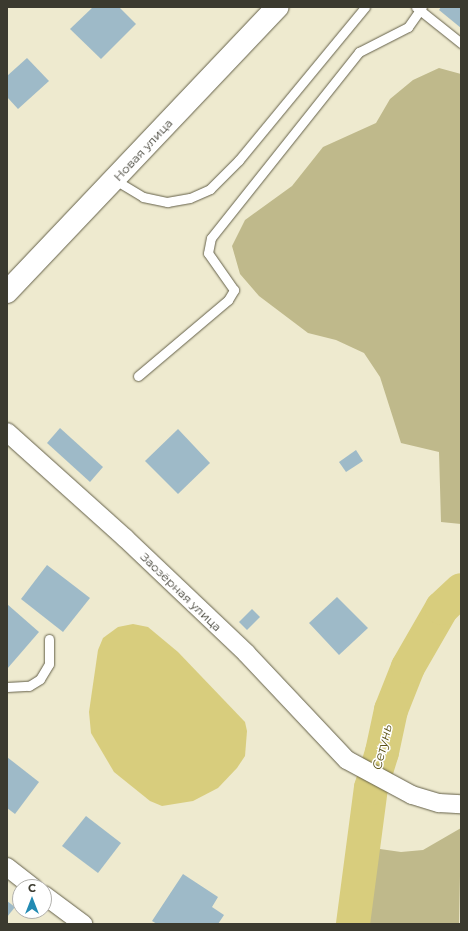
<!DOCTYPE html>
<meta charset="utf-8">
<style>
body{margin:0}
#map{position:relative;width:468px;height:931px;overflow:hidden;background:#eeeacf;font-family:Montserrat,sans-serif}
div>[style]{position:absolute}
.green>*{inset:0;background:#bfb98b}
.water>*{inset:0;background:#d8cd7d}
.river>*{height:34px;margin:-17px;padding:0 17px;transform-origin:17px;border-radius:17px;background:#d8cd7d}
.building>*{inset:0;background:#9ebac8}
.roads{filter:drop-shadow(0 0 1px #646049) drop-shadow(0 0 1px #646049)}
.lane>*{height:9px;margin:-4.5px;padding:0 4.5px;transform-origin:4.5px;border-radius:4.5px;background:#fff}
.street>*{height:18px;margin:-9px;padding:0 9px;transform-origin:9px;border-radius:9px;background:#fff}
.secondary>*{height:22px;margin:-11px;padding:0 11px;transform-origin:11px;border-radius:11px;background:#fff}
span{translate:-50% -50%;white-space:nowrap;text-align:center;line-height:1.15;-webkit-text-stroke:3px #fff;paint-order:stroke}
.street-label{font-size:12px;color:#3b3a2f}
.water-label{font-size:13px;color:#5d5419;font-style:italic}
.frame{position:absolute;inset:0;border:8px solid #3b3a2f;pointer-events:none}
.north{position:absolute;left:12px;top:879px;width:40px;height:40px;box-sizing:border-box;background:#fff;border:1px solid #b1b0ac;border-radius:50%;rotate:0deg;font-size:11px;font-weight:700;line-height:16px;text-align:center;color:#3b3a2f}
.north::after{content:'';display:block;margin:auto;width:14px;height:18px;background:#238bb3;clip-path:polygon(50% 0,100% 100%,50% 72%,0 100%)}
</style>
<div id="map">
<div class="green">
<i style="clip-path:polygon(439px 68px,461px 74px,461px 524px,441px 522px,439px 452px,401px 443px,380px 377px,364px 353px,336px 340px,308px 333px,259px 296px,240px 274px,232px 246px,245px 220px,292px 186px,323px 147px,376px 123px,390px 99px,413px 80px)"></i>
<i style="clip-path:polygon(461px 828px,459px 924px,364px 924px,367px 866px,380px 849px,401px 852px,423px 850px)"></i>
</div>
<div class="water">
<i style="clip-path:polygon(133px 624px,148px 627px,178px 652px,245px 722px,247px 731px,245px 756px,237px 768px,218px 788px,193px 801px,162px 806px,150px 801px,114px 772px,91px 733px,89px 712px,98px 650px,103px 638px,118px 627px)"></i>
</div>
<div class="river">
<i style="left:353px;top:924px;width:137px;rotate:-82.5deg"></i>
<i style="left:371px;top:788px;width:38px;rotate:-73deg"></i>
<i style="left:382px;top:752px;width:43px;rotate:-77.9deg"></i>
<i style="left:391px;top:710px;width:46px;rotate:-68.4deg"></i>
<i style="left:408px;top:667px;width:68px;rotate:-60deg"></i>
<i style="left:442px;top:608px;width:26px;rotate:-43deg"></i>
</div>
<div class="building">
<i style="clip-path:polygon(93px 7px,119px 7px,136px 24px,101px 59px,70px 29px)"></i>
<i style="clip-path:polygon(441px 7px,461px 7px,461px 28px,439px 10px)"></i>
<i style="clip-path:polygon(27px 58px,49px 81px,18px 109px,7px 97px,7px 76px)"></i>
<i style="clip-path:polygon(60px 428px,103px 467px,90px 482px,47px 443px)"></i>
<i style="clip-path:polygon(178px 429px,210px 463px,178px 494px,145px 461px)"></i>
<i style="clip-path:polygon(356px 450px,363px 461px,346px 472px,339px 462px)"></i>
<i style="clip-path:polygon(47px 565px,90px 598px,63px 632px,21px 599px)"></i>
<i style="clip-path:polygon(337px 597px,368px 628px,339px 655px,309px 623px)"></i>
<i style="clip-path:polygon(7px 604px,39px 632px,7px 669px)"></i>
<i style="clip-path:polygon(252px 609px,260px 617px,247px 630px,239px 622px)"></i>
<i style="clip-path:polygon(7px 757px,39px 782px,15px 814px,7px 808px)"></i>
<i style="clip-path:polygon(86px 816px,121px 843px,98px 873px,62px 846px)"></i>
<i style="clip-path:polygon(183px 874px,218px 897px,212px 907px,224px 915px,218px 924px,157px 924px,152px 921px)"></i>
<i style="clip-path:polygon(7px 901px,15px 907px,7px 917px)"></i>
</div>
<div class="roads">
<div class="lane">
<i style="left:416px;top:7px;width:58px;rotate:38.7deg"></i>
<i style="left:115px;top:180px;width:33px;rotate:31deg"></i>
<i style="left:143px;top:197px;width:25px;rotate:12deg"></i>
<i style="left:167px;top:202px;width:23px;rotate:-10deg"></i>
<i style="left:190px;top:198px;width:22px;rotate:-24deg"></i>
<i style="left:210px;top:189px;width:41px;rotate:-45deg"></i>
<i style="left:239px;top:160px;width:198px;rotate:-50.5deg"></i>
<i style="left:138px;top:376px;width:118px;rotate:-40.2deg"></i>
<i style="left:228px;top:300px;width:12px;rotate:-59deg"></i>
<i style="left:234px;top:290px;width:45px;rotate:-125.1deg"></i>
<i style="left:208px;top:253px;width:15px;rotate:-79deg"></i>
<i style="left:211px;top:238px;width:238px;rotate:-51.5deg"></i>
<i style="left:359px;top:52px;width:55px;rotate:-27deg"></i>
<i style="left:408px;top:27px;width:24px;rotate:-55deg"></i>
<i style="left:7px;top:687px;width:22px;rotate:-3deg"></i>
<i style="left:29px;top:686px;width:13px;rotate:-32deg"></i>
<i style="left:40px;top:679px;width:17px;rotate:-59deg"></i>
<i style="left:49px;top:664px;width:25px;rotate:-90deg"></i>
</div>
<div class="street">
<i style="left:7px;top:432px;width:159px;rotate:41.9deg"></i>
<i style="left:125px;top:538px;width:167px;rotate:43.5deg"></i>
<i style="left:246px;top:653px;width:147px;rotate:46.7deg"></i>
<i style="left:347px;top:760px;width:74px;rotate:28.3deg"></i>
<i style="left:412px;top:795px;width:28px;rotate:17deg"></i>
<i style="left:439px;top:803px;width:22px;rotate:3deg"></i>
<i style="left:7px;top:867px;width:33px;rotate:38deg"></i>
<i style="left:44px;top:895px;width:49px;rotate:36.6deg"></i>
</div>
<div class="secondary">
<i style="left:7px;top:292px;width:393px;rotate:-46.5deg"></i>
</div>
</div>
<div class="street-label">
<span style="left:143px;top:150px;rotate:-47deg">Новая улица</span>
<span style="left:181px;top:592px;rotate:44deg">Заозёрная улица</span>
</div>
<div class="water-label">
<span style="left:382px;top:747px;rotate:-76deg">Сетунь</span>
</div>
<div class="frame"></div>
<div class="north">С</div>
</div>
